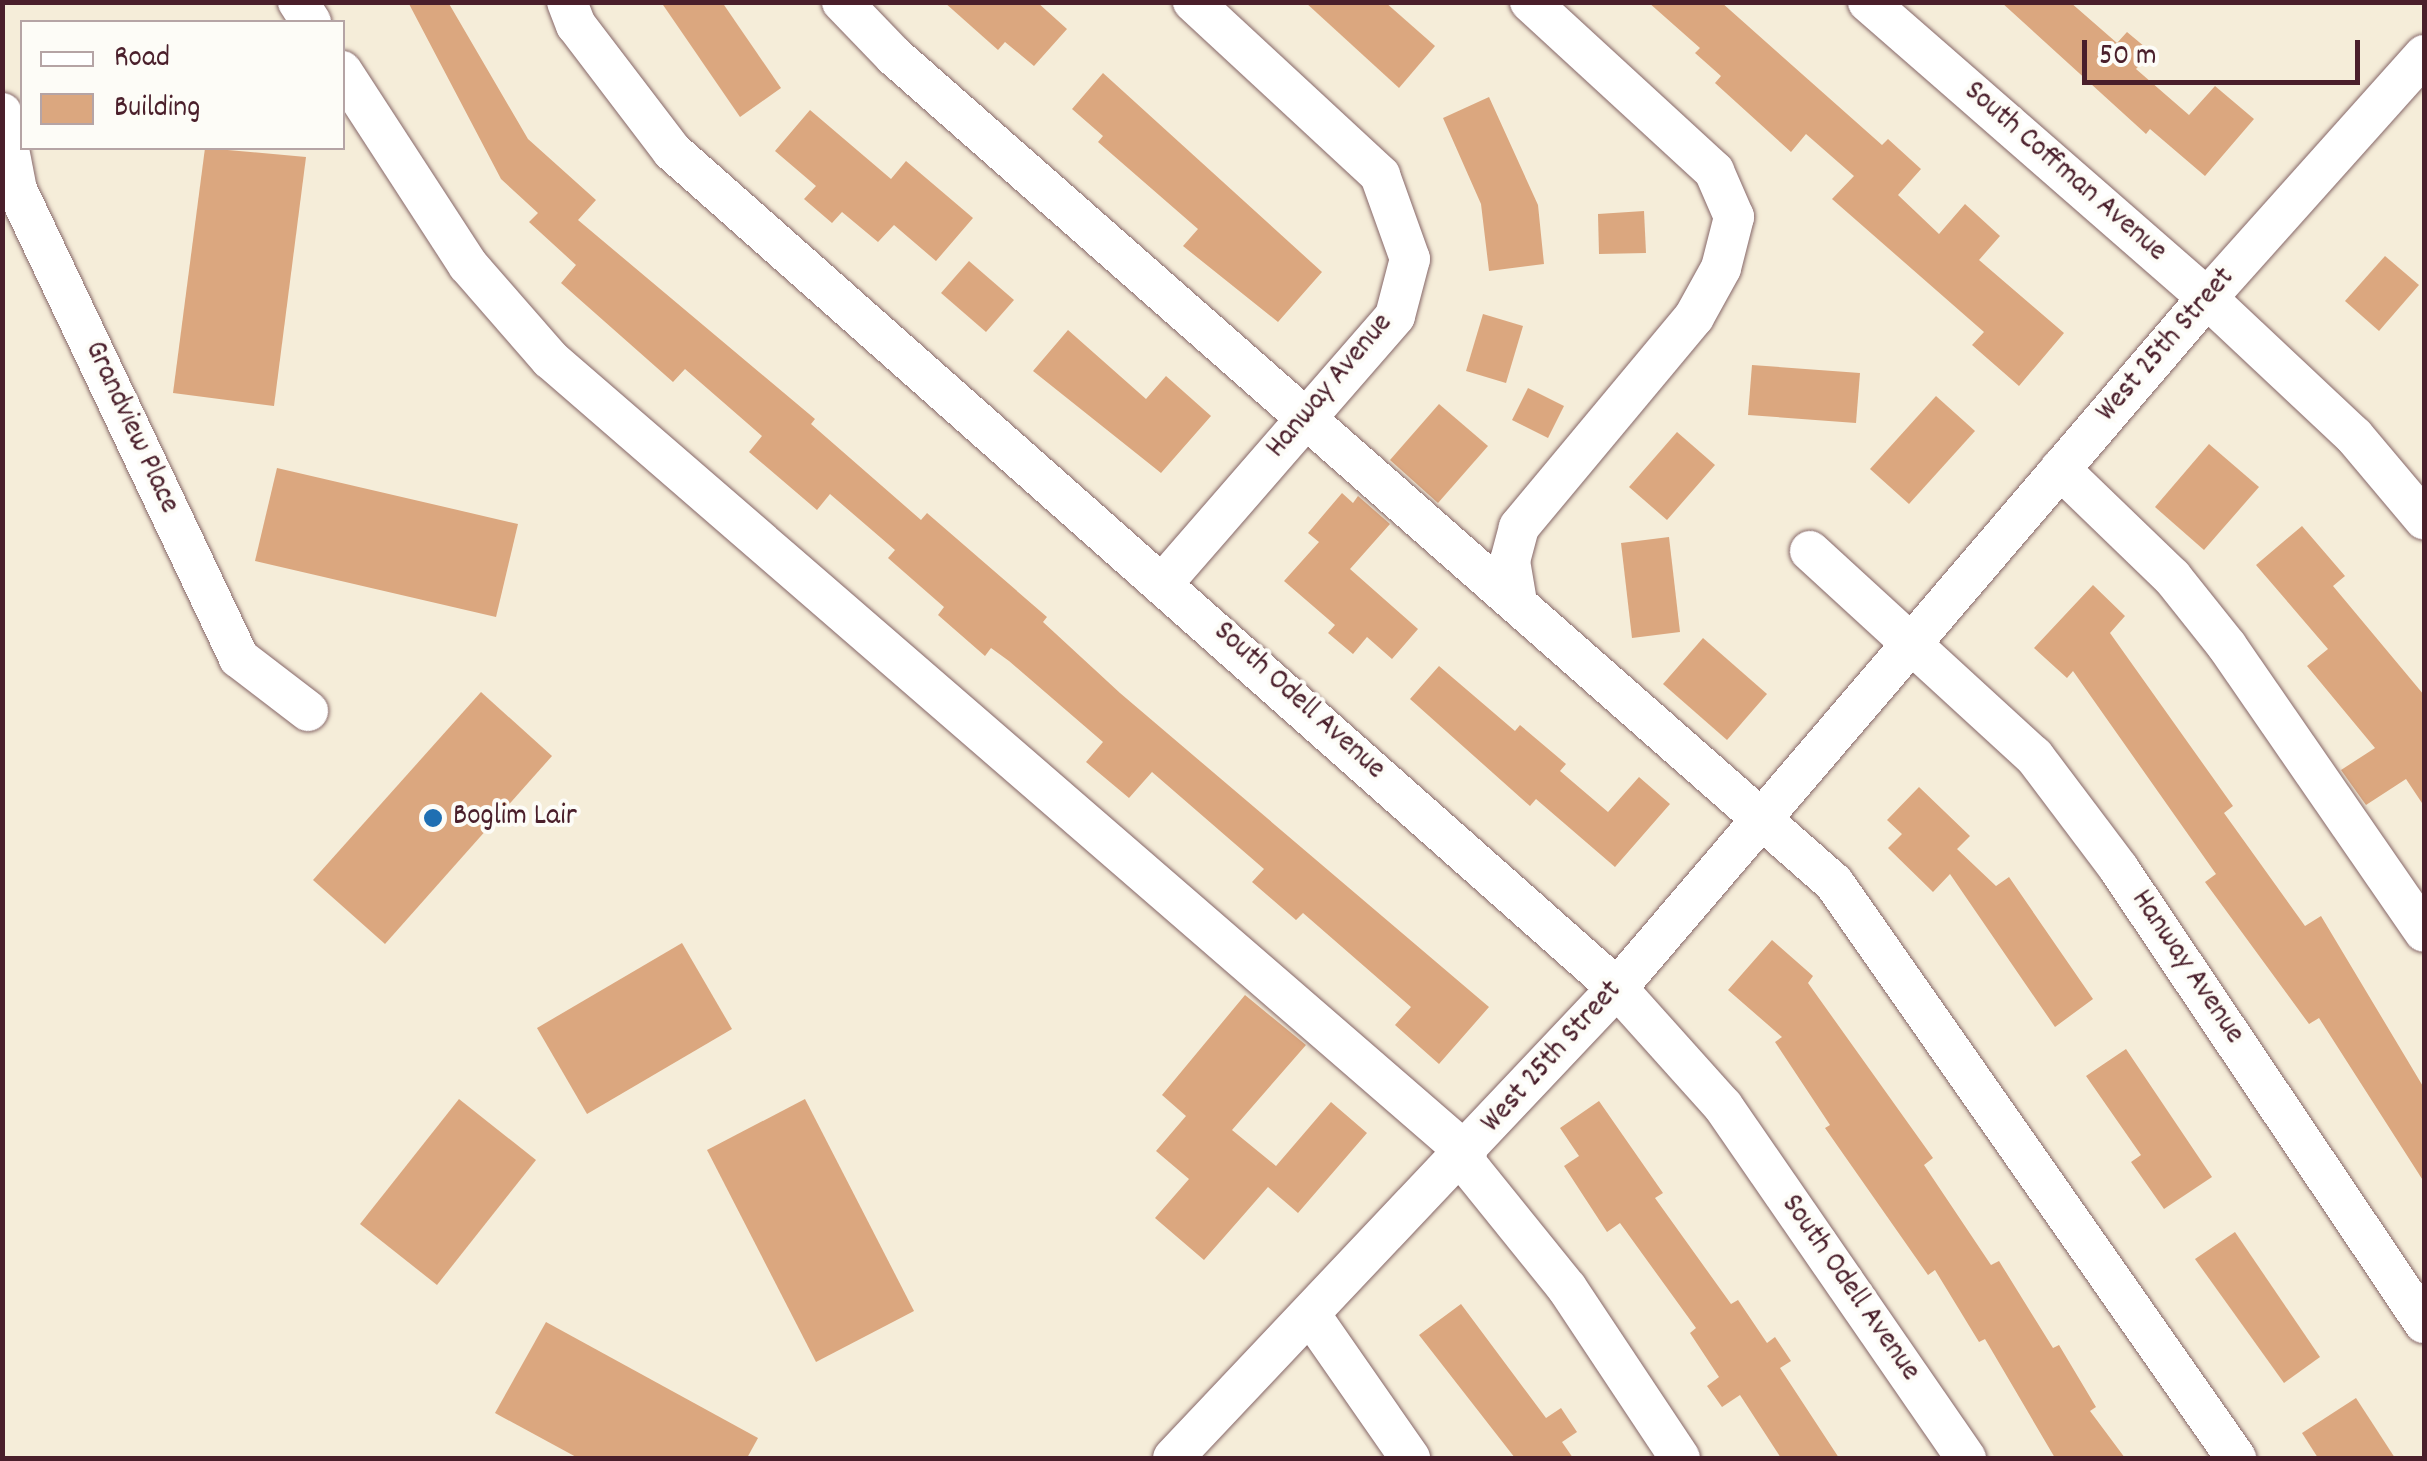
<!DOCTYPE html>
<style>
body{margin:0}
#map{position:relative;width:2427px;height:1461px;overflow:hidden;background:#f5edd9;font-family:Dekko,sans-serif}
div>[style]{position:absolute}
.building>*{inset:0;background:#dba77f}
.roads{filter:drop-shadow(0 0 2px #866768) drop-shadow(0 0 2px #866768)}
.minor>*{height:40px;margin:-20px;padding:0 20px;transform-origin:20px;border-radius:20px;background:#fff}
.dots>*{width:28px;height:28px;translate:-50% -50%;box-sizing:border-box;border:5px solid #fdfcf7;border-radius:50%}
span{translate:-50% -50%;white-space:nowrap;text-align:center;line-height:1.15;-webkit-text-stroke:8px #fdfcf7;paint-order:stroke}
.street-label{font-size:30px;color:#4a1f2b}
.poi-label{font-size:30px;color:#4a1f2b}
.left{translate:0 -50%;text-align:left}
.frame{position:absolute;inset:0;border:5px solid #4a1f2b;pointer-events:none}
.legend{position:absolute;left:20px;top:20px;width:325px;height:130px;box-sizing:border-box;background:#fdfcf7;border:2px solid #b5a4a5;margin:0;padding:12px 18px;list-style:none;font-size:30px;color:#4a1f2b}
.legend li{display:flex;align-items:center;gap:20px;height:50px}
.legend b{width:50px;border:2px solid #b5a4a5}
.scale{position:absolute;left:2082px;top:40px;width:278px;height:45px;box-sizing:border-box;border:5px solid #4a1f2b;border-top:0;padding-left:12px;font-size:30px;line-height:35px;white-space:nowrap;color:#4a1f2b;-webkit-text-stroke:8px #fdfcf7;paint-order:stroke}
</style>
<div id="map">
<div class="building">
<i style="clip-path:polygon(408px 2px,448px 2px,528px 139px,596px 200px,578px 220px,815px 419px,811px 424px,921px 520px,927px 513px,1047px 617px,1043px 622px,1120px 693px,1489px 1007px,1439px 1064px,1395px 1025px,1411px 1007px,1303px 913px,1296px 920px,1252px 882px,1264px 869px,1152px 772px,1129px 798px,1086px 762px,1103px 742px,1009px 661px,991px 648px,985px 656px,938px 615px,944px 607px,888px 558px,895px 550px,830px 494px,817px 510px,749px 452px,762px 436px,685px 369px,673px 382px,561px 283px,576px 265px,529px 222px,538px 213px,501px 179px)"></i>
<i style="clip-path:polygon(661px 2px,722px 2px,781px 88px,740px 117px)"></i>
<i style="clip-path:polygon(944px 2px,1037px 2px,1067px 29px,1034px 66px,1005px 42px,998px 50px)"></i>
<i style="clip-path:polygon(1305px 2px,1385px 2px,1435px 46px,1399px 88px)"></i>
<i style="clip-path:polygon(1648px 2px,1721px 2px,1882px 145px,1888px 139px,1921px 169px,1898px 195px,1939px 234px,1965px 204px,2000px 236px,1979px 260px,2064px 333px,2019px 386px,1972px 345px,1984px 332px,1832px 199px,1854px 176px,1806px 134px,1791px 152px,1715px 83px,1721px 76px,1695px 53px,1700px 48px)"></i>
<i style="clip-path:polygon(2001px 2px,2070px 2px,2117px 43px,2127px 32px,2151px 52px,2136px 69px,2189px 115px,2215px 86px,2254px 119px,2205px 176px,2150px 129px,2146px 134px)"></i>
<i style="clip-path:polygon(1103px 73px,1322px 272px,1278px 322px,1183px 246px,1198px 229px,1098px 142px,1103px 136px,1072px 109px)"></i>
<i style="clip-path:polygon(1489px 97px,1538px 205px,1544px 264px,1489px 271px,1481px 204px,1443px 118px)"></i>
<i style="clip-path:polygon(810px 110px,891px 179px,906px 161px,973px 218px,936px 261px,894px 225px,878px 242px,842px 212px,832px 223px,804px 199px,816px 186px,775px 151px)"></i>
<i style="clip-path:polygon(205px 148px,306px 157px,274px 406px,173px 393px)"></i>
<i style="clip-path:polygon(1644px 211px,1646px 253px,1599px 254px,1598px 214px)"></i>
<i style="clip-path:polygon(2385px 256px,2419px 285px,2379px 331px,2345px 301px)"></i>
<i style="clip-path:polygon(969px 261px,1014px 300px,986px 332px,941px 293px)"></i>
<i style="clip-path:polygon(1483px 314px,1523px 326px,1506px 383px,1466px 371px)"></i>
<i style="clip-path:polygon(1068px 330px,1146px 399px,1166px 376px,1211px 416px,1161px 473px,1033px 371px)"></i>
<i style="clip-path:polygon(1752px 365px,1860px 373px,1856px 423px,1748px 415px)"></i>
<i style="clip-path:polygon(1528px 388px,1564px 406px,1548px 438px,1512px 420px)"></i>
<i style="clip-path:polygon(1936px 396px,1975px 431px,1909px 504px,1870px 469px)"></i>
<i style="clip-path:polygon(1439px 404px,1488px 446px,1438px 503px,1390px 460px)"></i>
<i style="clip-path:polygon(1677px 432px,1715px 465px,1667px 520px,1629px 487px)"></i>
<i style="clip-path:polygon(2209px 444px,2259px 487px,2204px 550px,2155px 507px)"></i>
<i style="clip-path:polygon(277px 468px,518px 524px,496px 617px,255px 561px)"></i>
<i style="clip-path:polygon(1342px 493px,1353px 503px,1358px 496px,1390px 524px,1350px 569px,1418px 629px,1392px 659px,1367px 637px,1353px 654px,1328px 633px,1335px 625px,1284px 581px,1319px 542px,1308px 533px)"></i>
<i style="clip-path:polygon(2302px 526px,2345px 576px,2333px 586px,2424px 695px,2424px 806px,2406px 779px,2366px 805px,2341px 770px,2375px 748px,2307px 666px,2328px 649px,2256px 565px)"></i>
<i style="clip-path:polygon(1669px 537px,1680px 632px,1632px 638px,1621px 543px)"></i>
<i style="clip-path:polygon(2093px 585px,2125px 616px,2110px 633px,2233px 806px,2224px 813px,2305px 926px,2321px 916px,2424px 1088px,2424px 1182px,2319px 1018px,2309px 1024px,2205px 882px,2216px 874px,2073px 671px,2067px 678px,2034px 648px)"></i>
<i style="clip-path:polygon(1703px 638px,1767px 694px,1727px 740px,1663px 684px)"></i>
<i style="clip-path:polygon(1439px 666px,1515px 731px,1520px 725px,1566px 764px,1560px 771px,1608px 812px,1639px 777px,1670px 804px,1615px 867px,1536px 799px,1530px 806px,1410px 699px)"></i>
<i style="clip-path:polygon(481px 692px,552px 756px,385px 944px,313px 880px)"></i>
<i style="clip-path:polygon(1919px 787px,1970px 836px,1957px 849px,1996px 886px,2009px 877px,2093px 999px,2055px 1027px,1950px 874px,1933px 892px,1888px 848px,1902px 834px,1887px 820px)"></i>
<i style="clip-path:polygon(1772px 940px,1813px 976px,1808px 983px,1933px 1158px,1924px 1165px,1991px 1265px,1999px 1261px,2053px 1348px,2059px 1345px,2096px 1407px,2090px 1411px,2125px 1458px,2055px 1458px,1985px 1339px,1979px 1342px,1935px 1270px,1928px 1275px,1825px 1128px,1830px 1125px,1775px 1042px,1782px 1037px,1728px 990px)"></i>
<i style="clip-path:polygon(682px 943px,732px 1029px,587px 1114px,537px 1028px)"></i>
<i style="clip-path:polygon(1245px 995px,1306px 1045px,1232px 1130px,1276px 1166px,1331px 1102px,1367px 1133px,1298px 1213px,1268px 1187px,1204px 1260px,1155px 1218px,1189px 1179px,1156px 1151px,1186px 1116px,1162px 1095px)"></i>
<i style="clip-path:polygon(2126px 1049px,2212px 1177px,2164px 1209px,2131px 1162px,2141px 1155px,2086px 1076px)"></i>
<i style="clip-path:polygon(459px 1099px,536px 1160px,437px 1285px,360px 1224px)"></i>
<i style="clip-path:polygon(805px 1099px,914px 1311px,816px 1362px,707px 1150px)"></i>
<i style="clip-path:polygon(1599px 1101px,1663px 1193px,1655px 1198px,1731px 1304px,1738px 1300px,1767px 1343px,1775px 1337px,1791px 1361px,1780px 1368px,1839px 1458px,1781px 1458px,1740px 1395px,1722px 1407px,1707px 1386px,1719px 1377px,1690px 1333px,1696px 1328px,1620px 1223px,1607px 1232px,1564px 1166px,1579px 1156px,1560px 1128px)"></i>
<i style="clip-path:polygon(2235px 1232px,2320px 1357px,2284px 1383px,2195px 1259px)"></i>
<i style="clip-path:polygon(1461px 1304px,1546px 1418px,1561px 1408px,1577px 1432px,1562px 1442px,1573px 1458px,1515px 1458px,1419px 1335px)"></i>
<i style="clip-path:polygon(546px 1322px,758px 1438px,747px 1458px,578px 1458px,495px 1413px)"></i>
<i style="clip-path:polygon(2356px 1398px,2395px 1458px,2318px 1458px,2302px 1433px)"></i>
</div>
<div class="roads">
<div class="minor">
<i style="left:298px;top:2px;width:24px;rotate:57deg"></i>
<i style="left:567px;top:2px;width:25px;rotate:69deg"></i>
<i style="left:576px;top:25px;width:158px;rotate:52.7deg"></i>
<i style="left:672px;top:151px;width:1262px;rotate:41.53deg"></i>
<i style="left:1617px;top:988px;width:159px;rotate:48.1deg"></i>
<i style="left:1723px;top:1106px;width:428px;rotate:55.4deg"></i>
<i style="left:842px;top:2px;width:75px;rotate:46.1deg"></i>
<i style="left:894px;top:56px;width:1252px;rotate:41.34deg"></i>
<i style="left:1834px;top:883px;width:702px;rotate:55.04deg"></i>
<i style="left:1868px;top:2px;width:450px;rotate:41.1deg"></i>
<i style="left:2207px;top:298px;width:202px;rotate:43.2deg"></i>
<i style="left:2354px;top:436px;width:109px;rotate:49.9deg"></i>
<i style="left:342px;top:71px;width:231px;rotate:57deg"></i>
<i style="left:468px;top:265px;width:125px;rotate:48.9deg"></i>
<i style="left:550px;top:359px;width:1213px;rotate:40.89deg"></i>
<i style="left:2px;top:113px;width:78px;rotate:79deg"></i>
<i style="left:17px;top:190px;width:518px;rotate:64.62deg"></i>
<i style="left:239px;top:658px;width:87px;rotate:37.5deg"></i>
<i style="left:2060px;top:469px;width:156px;rotate:44deg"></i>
<i style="left:2172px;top:577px;width:88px;rotate:51.4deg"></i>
<i style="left:2227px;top:646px;width:347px;rotate:55.4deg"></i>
<i style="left:1810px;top:551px;width:304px;rotate:42.5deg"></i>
<i style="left:2034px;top:756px;width:141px;rotate:53deg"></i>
<i style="left:2119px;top:869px;width:547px;rotate:56.11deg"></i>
<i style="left:1164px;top:582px;width:352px;rotate:-49deg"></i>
<i style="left:1395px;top:316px;width:59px;rotate:-75.3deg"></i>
<i style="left:1410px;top:259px;width:89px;rotate:-109.7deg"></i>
<i style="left:1380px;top:175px;width:255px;rotate:-137.2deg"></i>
<i style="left:1517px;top:602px;width:42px;rotate:-99.7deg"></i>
<i style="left:1510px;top:561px;width:35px;rotate:-75deg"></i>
<i style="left:1519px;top:527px;width:273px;rotate:-50.2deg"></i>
<i style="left:1694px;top:317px;width:56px;rotate:-61.1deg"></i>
<i style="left:1721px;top:268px;width:53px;rotate:-75.7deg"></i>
<i style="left:1734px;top:217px;width:50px;rotate:-113.5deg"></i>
<i style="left:1714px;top:171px;width:250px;rotate:-137.4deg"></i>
<i style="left:1462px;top:1158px;width:167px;rotate:51.1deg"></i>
<i style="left:1567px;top:1288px;width:204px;rotate:56.4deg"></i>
<i style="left:1312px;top:1317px;width:172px;rotate:55.2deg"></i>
<i style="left:1173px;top:1458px;width:647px;rotate:-46.63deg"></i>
<i style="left:1617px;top:988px;width:908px;rotate:-49.47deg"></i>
<i style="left:2207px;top:298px;width:326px;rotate:-48.2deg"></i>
</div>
</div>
<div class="dots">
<i style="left:433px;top:818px;background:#1f6fb2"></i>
</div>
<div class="street-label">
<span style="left:2064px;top:173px;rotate:41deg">South Coffman Avenue</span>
<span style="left:2167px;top:346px;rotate:-49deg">West 25th Street</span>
<span style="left:1331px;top:387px;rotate:-50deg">Hanway Avenue</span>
<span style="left:130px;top:428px;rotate:65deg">Grandview Place</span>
<span style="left:1298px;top:702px;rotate:42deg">South Odell Avenue</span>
<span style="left:2186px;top:968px;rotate:56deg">Hanway Avenue</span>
<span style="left:1553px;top:1058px;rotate:-48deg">West 25th Street</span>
<span style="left:1849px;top:1289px;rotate:55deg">South Odell Avenue</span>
</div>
<div class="poi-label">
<span class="left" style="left:453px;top:818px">Boglim Lair</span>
</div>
<div class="frame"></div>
<ul class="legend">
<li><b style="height:12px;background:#fff"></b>Road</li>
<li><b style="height:28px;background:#dba77f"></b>Building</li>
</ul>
<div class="scale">50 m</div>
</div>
